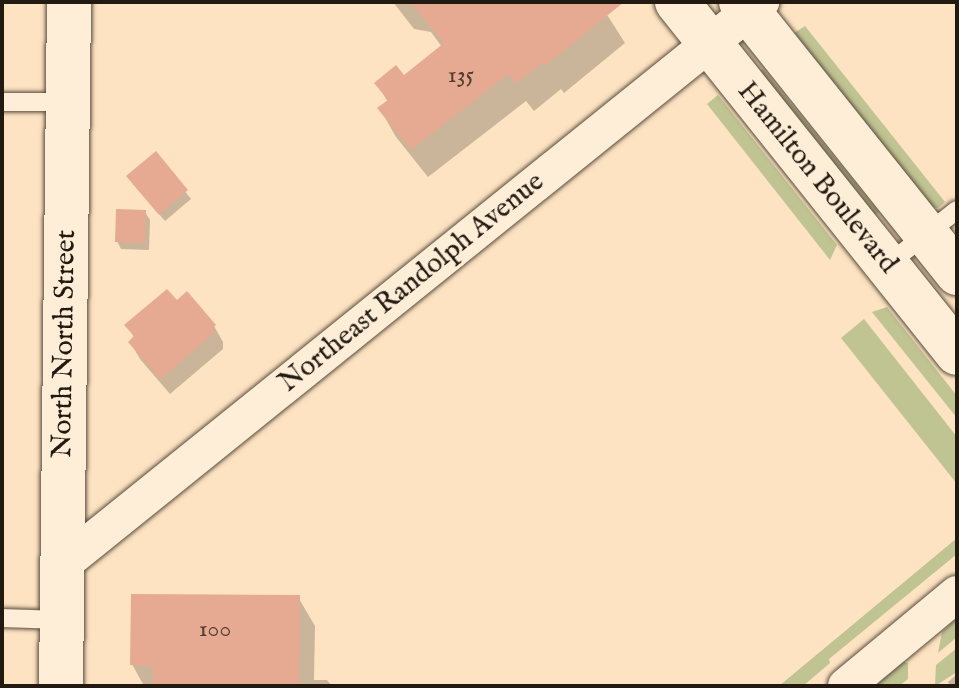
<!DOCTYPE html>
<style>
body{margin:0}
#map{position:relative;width:959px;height:688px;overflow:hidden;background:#fde3c1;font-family:"IM FELL English",serif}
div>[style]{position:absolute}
.green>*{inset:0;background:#c0c392}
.shadow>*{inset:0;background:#0003}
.building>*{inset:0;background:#e6aa92}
.roads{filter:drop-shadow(0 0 2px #594c3d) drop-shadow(0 0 2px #594c3d)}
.service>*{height:18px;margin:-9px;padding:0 9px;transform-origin:9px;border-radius:9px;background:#feedd7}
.minor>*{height:36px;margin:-18px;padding:0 18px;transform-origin:18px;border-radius:18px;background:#feedd7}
.tertiary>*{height:44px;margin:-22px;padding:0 22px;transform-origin:22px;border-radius:22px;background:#feedd7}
span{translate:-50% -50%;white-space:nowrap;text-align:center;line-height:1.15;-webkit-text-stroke:6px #feedd7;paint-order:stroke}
.number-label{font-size:24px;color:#533e31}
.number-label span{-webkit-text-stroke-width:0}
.street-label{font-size:28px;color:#221a11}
.frame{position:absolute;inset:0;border:4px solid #221a11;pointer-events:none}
</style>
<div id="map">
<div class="green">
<i style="clip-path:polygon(805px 26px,945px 202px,938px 208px,932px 207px,794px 33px)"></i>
<i style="clip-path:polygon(763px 69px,879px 212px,872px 218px,757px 73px)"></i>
<i style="clip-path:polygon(718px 95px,837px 245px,830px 260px,707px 104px)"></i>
<i style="clip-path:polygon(887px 307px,957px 396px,957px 418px,872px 312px)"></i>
<i style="clip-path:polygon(864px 319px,957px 437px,957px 484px,841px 338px)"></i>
<i style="clip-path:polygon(957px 538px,957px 554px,829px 659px,830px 663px,803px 686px,779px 686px)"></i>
<i style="clip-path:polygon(957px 618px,957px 637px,938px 653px,942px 632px)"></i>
<i style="clip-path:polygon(957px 648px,957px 672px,935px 686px,936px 665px)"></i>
<i style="clip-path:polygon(903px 662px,908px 663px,908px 679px,899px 686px,875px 686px)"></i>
</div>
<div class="shadow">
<i style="clip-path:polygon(393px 2px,599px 2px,625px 43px,564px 93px,561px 89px,534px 111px,526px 101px,428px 177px,396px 137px,380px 109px,388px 102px,377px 84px,404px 78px,442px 47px,431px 32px,414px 29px)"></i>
<i style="clip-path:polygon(156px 154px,191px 199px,165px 221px,133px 184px)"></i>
<i style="clip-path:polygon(145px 212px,150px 220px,149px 250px,121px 249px,117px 241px)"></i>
<i style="clip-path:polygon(177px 302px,214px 326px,223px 342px,223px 349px,170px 394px,140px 359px,130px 342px,135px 339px,127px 325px)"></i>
<i style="clip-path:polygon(298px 597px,315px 626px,314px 680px,327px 680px,332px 686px,144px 686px,132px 664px)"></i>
<i style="clip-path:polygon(957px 674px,957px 686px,950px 686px,948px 682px)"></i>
</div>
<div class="building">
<i style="clip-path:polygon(410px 2px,624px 2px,546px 65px,543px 62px,516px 84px,508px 74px,411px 150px,377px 108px,388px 100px,374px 83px,396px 65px,404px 75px,444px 43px)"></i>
<i style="clip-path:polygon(156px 151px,188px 190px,159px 215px,126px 176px)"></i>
<i style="clip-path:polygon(116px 209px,146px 210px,145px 243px,115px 242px)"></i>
<i style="clip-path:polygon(167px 289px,177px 300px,187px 291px,216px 325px,212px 328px,215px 332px,160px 379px,128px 342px,134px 336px,124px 325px)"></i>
<i style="clip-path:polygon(131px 594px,300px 595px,299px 686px,153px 686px,153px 666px,130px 665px)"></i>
</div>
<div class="roads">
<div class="service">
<i style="left:2px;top:102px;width:66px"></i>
<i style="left:887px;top:265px;width:89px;rotate:-38.2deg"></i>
<i style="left:2px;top:618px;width:59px;rotate:1.9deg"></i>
</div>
<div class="minor">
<i style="left:62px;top:565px;width:898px;rotate:-38.85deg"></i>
<i style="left:846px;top:686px;width:144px;rotate:-39.7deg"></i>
</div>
<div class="tertiary">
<i style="left:677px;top:2px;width:449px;rotate:51.4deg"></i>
<i style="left:741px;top:2px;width:347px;rotate:51.4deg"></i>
<i style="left:61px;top:686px;width:684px;rotate:-89.33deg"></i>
</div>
</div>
<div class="number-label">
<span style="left:461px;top:76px">135</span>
<span style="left:215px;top:630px">100</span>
</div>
<div class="street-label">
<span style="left:817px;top:178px;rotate:51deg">Hamilton Boulevard</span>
<span style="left:412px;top:283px;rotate:-39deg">Northeast Randolph Avenue</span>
<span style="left:65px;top:344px;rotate:-89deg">North North Street</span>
</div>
<div class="frame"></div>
</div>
